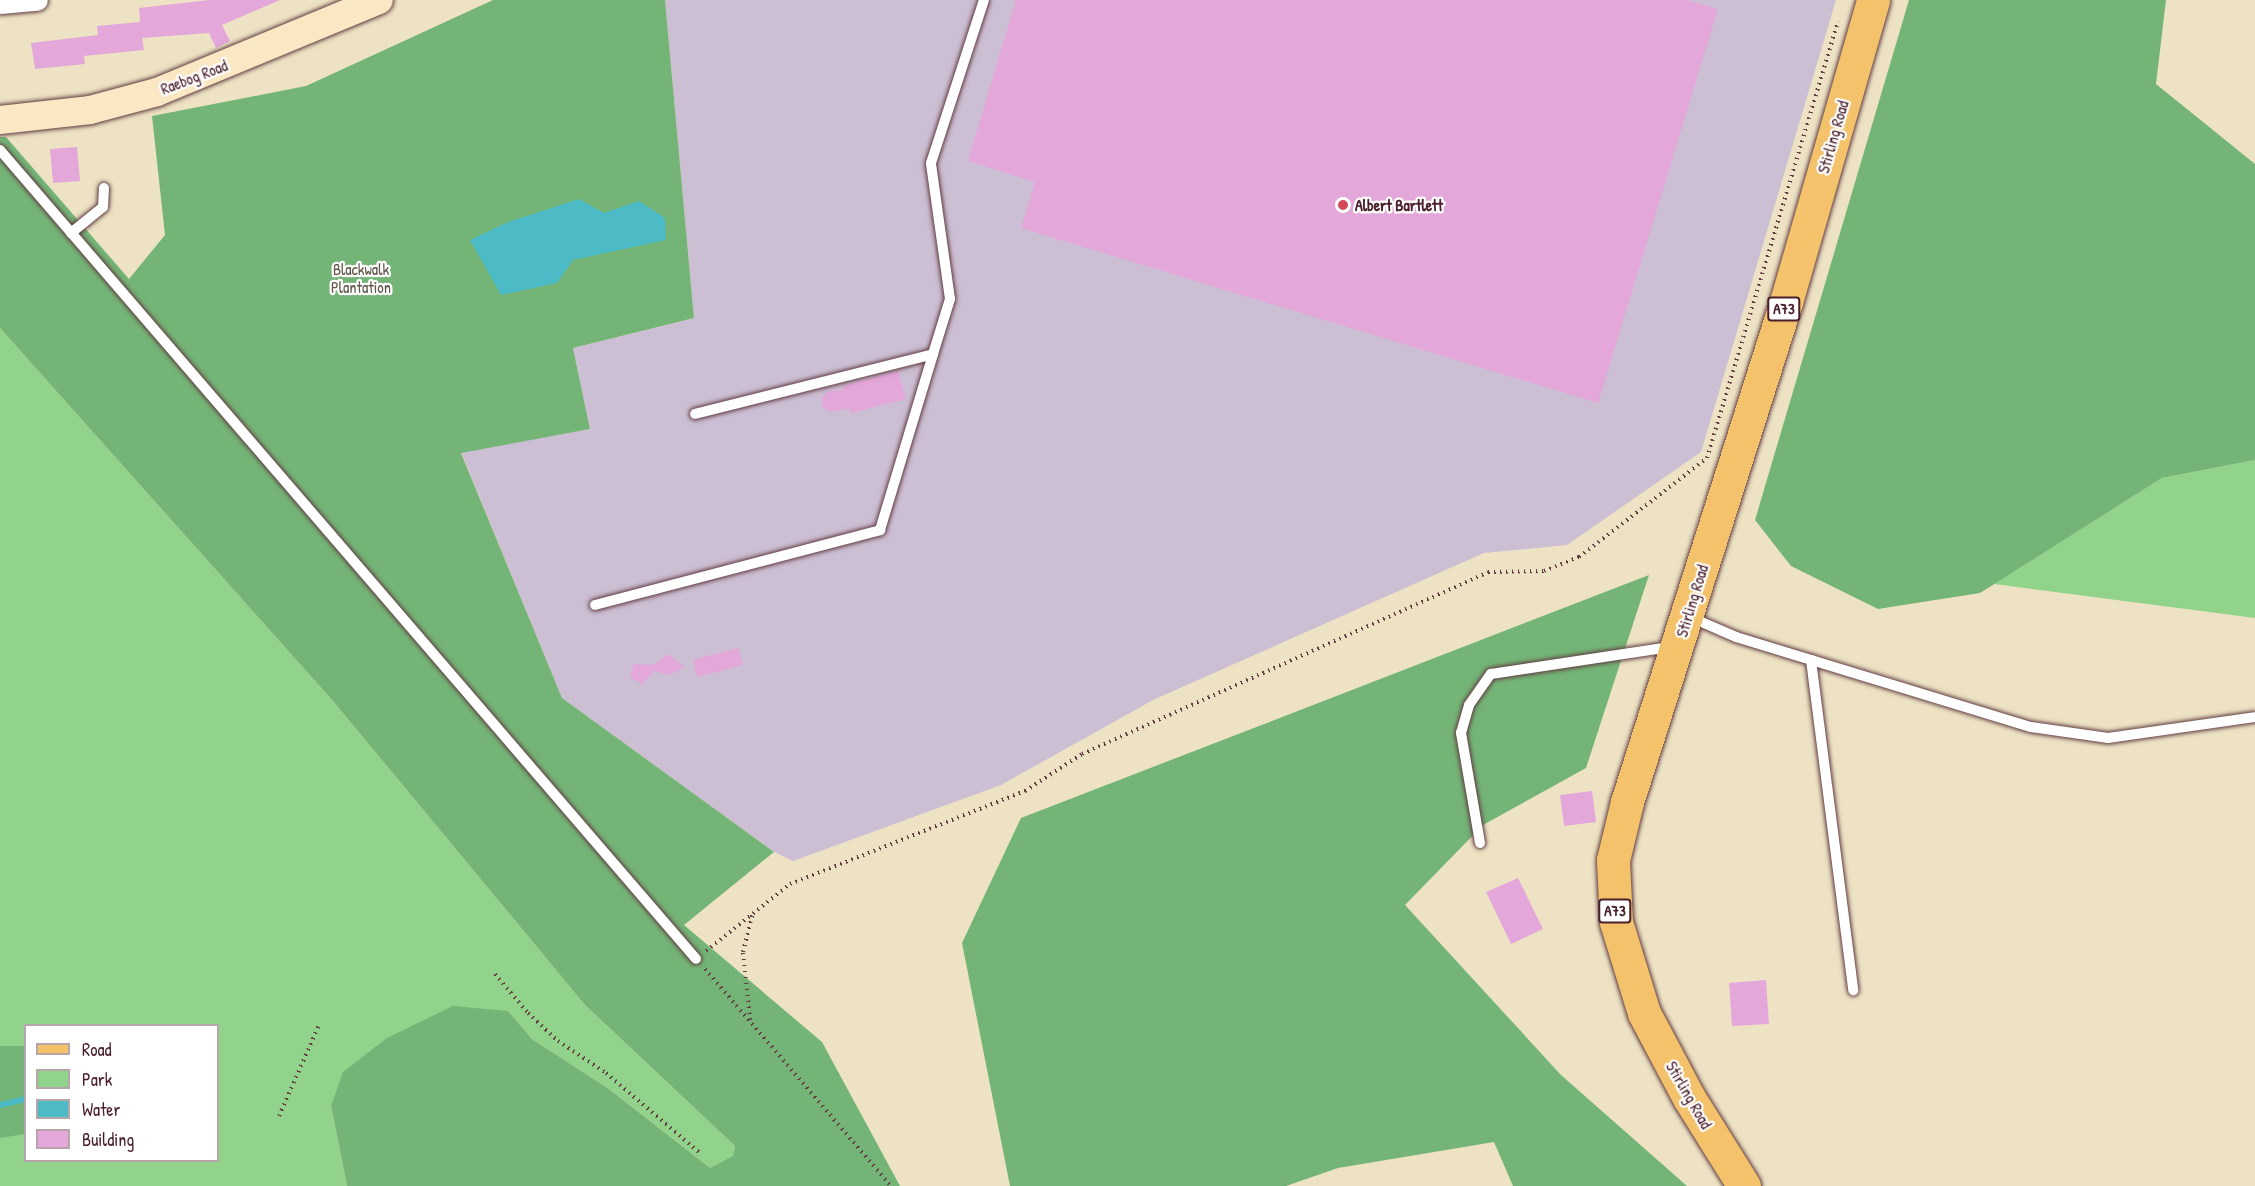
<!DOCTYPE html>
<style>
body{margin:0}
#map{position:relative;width:2255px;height:1186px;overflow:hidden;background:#ede3c4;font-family:"Patrick Hand",sans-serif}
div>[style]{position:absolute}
.industrial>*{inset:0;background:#ccbed3}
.green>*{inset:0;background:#91d38b}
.forest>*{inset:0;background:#74b577}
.water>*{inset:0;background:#4dbbc5}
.stream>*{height:6px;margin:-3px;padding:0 3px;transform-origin:3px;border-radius:3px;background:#4dbbc5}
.building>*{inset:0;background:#e3a7d9}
.path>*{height:4px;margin-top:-2px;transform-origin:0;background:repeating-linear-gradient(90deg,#623c42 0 1.5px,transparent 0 6px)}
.roads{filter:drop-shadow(0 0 2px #623c42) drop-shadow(0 0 2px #623c42)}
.service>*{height:10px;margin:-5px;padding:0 5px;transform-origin:5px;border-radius:5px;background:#fff}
.minor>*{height:21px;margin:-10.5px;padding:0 10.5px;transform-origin:10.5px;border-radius:10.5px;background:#fff}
.secondary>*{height:28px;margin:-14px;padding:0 14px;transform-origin:14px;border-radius:14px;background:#fae7c3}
.primary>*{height:33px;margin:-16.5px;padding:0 16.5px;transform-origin:16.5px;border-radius:16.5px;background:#f3c26a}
.dots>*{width:16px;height:16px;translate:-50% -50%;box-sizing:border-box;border:3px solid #fff;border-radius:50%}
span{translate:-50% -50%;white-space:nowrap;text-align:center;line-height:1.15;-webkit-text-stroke:4.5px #fff;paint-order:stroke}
.shield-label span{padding:2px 4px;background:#fff;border:2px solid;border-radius:4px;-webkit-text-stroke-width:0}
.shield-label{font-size:15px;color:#4a1f2b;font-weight:700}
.street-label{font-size:16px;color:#4a1f2b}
.poi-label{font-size:16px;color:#4a1f2b;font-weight:700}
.left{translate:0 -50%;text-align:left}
.park-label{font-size:16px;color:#5f5548}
.legend{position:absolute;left:24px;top:1024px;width:195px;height:138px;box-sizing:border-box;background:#fff;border:2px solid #b7a5aa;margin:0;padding:8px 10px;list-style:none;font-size:18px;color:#4a1f2b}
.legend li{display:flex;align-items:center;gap:12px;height:30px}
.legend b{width:30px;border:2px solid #b7a5aa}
</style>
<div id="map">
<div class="industrial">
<i style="clip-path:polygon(665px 0,1836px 0,1701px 452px,1567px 545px,1484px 553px,1153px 700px,1001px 785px,793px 861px,774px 852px,562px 698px,461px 452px,590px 429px,573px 348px,694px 318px)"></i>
</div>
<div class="green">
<i style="clip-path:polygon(0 328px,333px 701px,585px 1005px,735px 1146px,734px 1156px,710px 1168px,609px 1089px,532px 1039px,508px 1011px,331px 1106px,347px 1186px,0 1186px,0 1138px,17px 1134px,25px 1134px,26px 1160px,218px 1160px,218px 1026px,26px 1026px,25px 1046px,0 1046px)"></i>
<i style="clip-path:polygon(2255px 460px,2255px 618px,1994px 584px,2162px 478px)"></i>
</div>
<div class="forest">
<i style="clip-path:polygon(493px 0,665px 0,694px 318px,573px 348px,590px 429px,461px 453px,562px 698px,774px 852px,684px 925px,822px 1042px,900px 1186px,347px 1186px,331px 1106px,343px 1072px,387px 1038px,453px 1006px,508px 1011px,532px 1039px,609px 1089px,710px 1168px,733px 1156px,735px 1146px,585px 1005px,333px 701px,0 328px,0 137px,6px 137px,129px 279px,165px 235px,152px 116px,306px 86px)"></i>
<i style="clip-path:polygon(1909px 0,2166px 0,2156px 84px,2255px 164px,2255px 460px,2162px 478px,1980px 593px,1878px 609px,1791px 566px,1755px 520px)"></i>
<i style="clip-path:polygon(1649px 575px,1586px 768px,1483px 825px,1405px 905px,1561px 1075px,1687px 1186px,1513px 1186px,1494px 1142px,1338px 1168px,1286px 1186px,1010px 1186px,962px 943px,1021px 818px)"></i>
<i style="clip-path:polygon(0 1046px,26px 1046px,25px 1134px,0 1138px)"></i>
</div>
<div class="water">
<i style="clip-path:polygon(579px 199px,604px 213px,639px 201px,665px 218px,666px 240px,573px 260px,557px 283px,501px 295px,470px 240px,508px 222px)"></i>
</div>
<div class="stream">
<i style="left:0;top:1105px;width:27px;rotate:-13deg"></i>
</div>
<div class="building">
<i style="clip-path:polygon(209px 0,280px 0,222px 25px,230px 41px,216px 48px,209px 33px,142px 38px,144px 50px,84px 56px,85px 64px,35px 69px,31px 43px,98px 35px,97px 26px,140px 22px,139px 8px)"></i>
<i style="clip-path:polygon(1016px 0,1687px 0,1718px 9px,1598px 403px,1021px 228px,1035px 182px,968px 161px)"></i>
<i style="clip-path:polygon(77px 147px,80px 181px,53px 183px,50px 149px)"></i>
<i style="clip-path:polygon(898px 371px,906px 399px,851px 413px,849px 408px,830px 412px,822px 406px,822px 398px,829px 391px,844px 390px,843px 386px)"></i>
<i style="clip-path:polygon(738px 648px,743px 665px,697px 677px,693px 660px)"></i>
<i style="clip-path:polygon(669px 654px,684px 667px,670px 675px,654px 671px,642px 684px,630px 677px,634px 664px,653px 665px)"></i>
<i style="clip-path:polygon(1592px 791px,1596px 822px,1564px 826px,1560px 795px)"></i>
<i style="clip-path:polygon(1518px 878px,1543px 929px,1511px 944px,1486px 892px)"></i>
<i style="clip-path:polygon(1766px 980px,1769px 1024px,1732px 1026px,1729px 983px)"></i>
</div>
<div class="path">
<i style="left:706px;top:951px;width:107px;rotate:-38.6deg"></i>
<i style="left:790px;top:884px;width:253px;rotate:-21.6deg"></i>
<i style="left:1025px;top:791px;width:68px;rotate:-33deg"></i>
<i style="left:1082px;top:754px;width:445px;rotate:-24.1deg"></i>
<i style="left:1488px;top:572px;width:56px;rotate:-1deg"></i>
<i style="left:1544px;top:571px;width:38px;rotate:-22deg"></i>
<i style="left:1579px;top:557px;width:162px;rotate:-37.7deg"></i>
<i style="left:1707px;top:458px;width:456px;rotate:-73.3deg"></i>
<i style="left:705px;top:969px;width:286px;rotate:49.4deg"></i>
<i style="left:495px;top:974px;width:51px;rotate:49.8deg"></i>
<i style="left:528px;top:1013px;width:41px;rotate:43deg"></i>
<i style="left:558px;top:1041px;width:58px;rotate:33.7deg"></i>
<i style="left:606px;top:1073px;width:123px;rotate:40.4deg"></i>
<i style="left:750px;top:1020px;width:68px;rotate:-95.9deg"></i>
<i style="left:743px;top:952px;width:41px;rotate:-76deg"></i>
<i style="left:279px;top:1116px;width:99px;rotate:-66.3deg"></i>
</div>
<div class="roads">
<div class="service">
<i style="left:0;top:150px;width:1067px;rotate:49.29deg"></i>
<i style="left:71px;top:233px;width:41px;rotate:-39.1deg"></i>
<i style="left:103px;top:207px;width:19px;rotate:-87deg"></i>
<i style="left:695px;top:414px;width:245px;rotate:-14.1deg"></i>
<i style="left:933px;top:354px;width:58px;rotate:-72.8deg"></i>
<i style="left:950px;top:299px;width:137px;rotate:-98deg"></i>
<i style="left:931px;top:163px;width:171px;rotate:-72deg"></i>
<i style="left:595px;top:605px;width:295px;rotate:-14.7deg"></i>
<i style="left:880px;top:530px;width:184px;rotate:-73.2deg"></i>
<i style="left:1690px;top:617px;width:50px;rotate:23.5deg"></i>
<i style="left:1736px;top:637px;width:308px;rotate:17deg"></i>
<i style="left:2031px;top:727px;width:78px;rotate:8.1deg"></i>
<i style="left:2108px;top:738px;width:148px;rotate:-8.1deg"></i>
<i style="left:1811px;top:660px;width:333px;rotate:82.7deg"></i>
<i style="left:1480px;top:843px;width:112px;rotate:-99.8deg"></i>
<i style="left:1461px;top:733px;width:29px;rotate:-74deg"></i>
<i style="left:1469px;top:705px;width:38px;rotate:-55deg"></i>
<i style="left:1491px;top:674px;width:181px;rotate:-8.6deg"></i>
</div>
<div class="minor">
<i style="left:0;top:3px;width:37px;rotate:-5deg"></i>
</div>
<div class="secondary">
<i style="left:0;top:120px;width:91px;rotate:-6.3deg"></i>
<i style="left:90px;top:110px;width:69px;rotate:-15deg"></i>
<i style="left:157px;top:92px;width:240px;rotate:-22.5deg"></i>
</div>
<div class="primary">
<i style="left:1744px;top:1186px;width:104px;rotate:-122deg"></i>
<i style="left:1689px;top:1098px;width:96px;rotate:-117.9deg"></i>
<i style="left:1644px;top:1013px;width:95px;rotate:-107.1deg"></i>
<i style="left:1616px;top:922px;width:62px;rotate:-92.8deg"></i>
<i style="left:1613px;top:860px;width:60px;rotate:-76.4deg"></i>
<i style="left:1627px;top:802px;width:525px;rotate:-72.36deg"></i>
<i style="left:1786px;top:302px;width:314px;rotate:-73.9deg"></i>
</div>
</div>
<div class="dots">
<i style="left:1343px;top:205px;background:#d1495b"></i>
</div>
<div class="shield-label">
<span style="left:1784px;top:309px">A73</span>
<span style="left:1615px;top:911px">A73</span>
</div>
<div class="street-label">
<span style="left:194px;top:77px;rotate:-21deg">Raebog Road</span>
<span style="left:1833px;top:137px;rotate:-74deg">Stirling Road</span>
<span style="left:1692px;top:601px;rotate:-73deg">Stirling Road</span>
<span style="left:1689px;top:1095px;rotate:60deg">Stirling Road</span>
</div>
<div class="poi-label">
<span class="left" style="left:1355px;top:205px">Albert Bartlett</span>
</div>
<div class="park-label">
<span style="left:361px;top:278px">Blackwalk<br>Plantation</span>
</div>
<ul class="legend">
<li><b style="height:8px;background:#f3c26a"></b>Road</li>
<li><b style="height:16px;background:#91d38b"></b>Park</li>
<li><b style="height:16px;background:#4dbbc5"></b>Water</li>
<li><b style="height:16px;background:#e3a7d9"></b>Building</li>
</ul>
</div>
